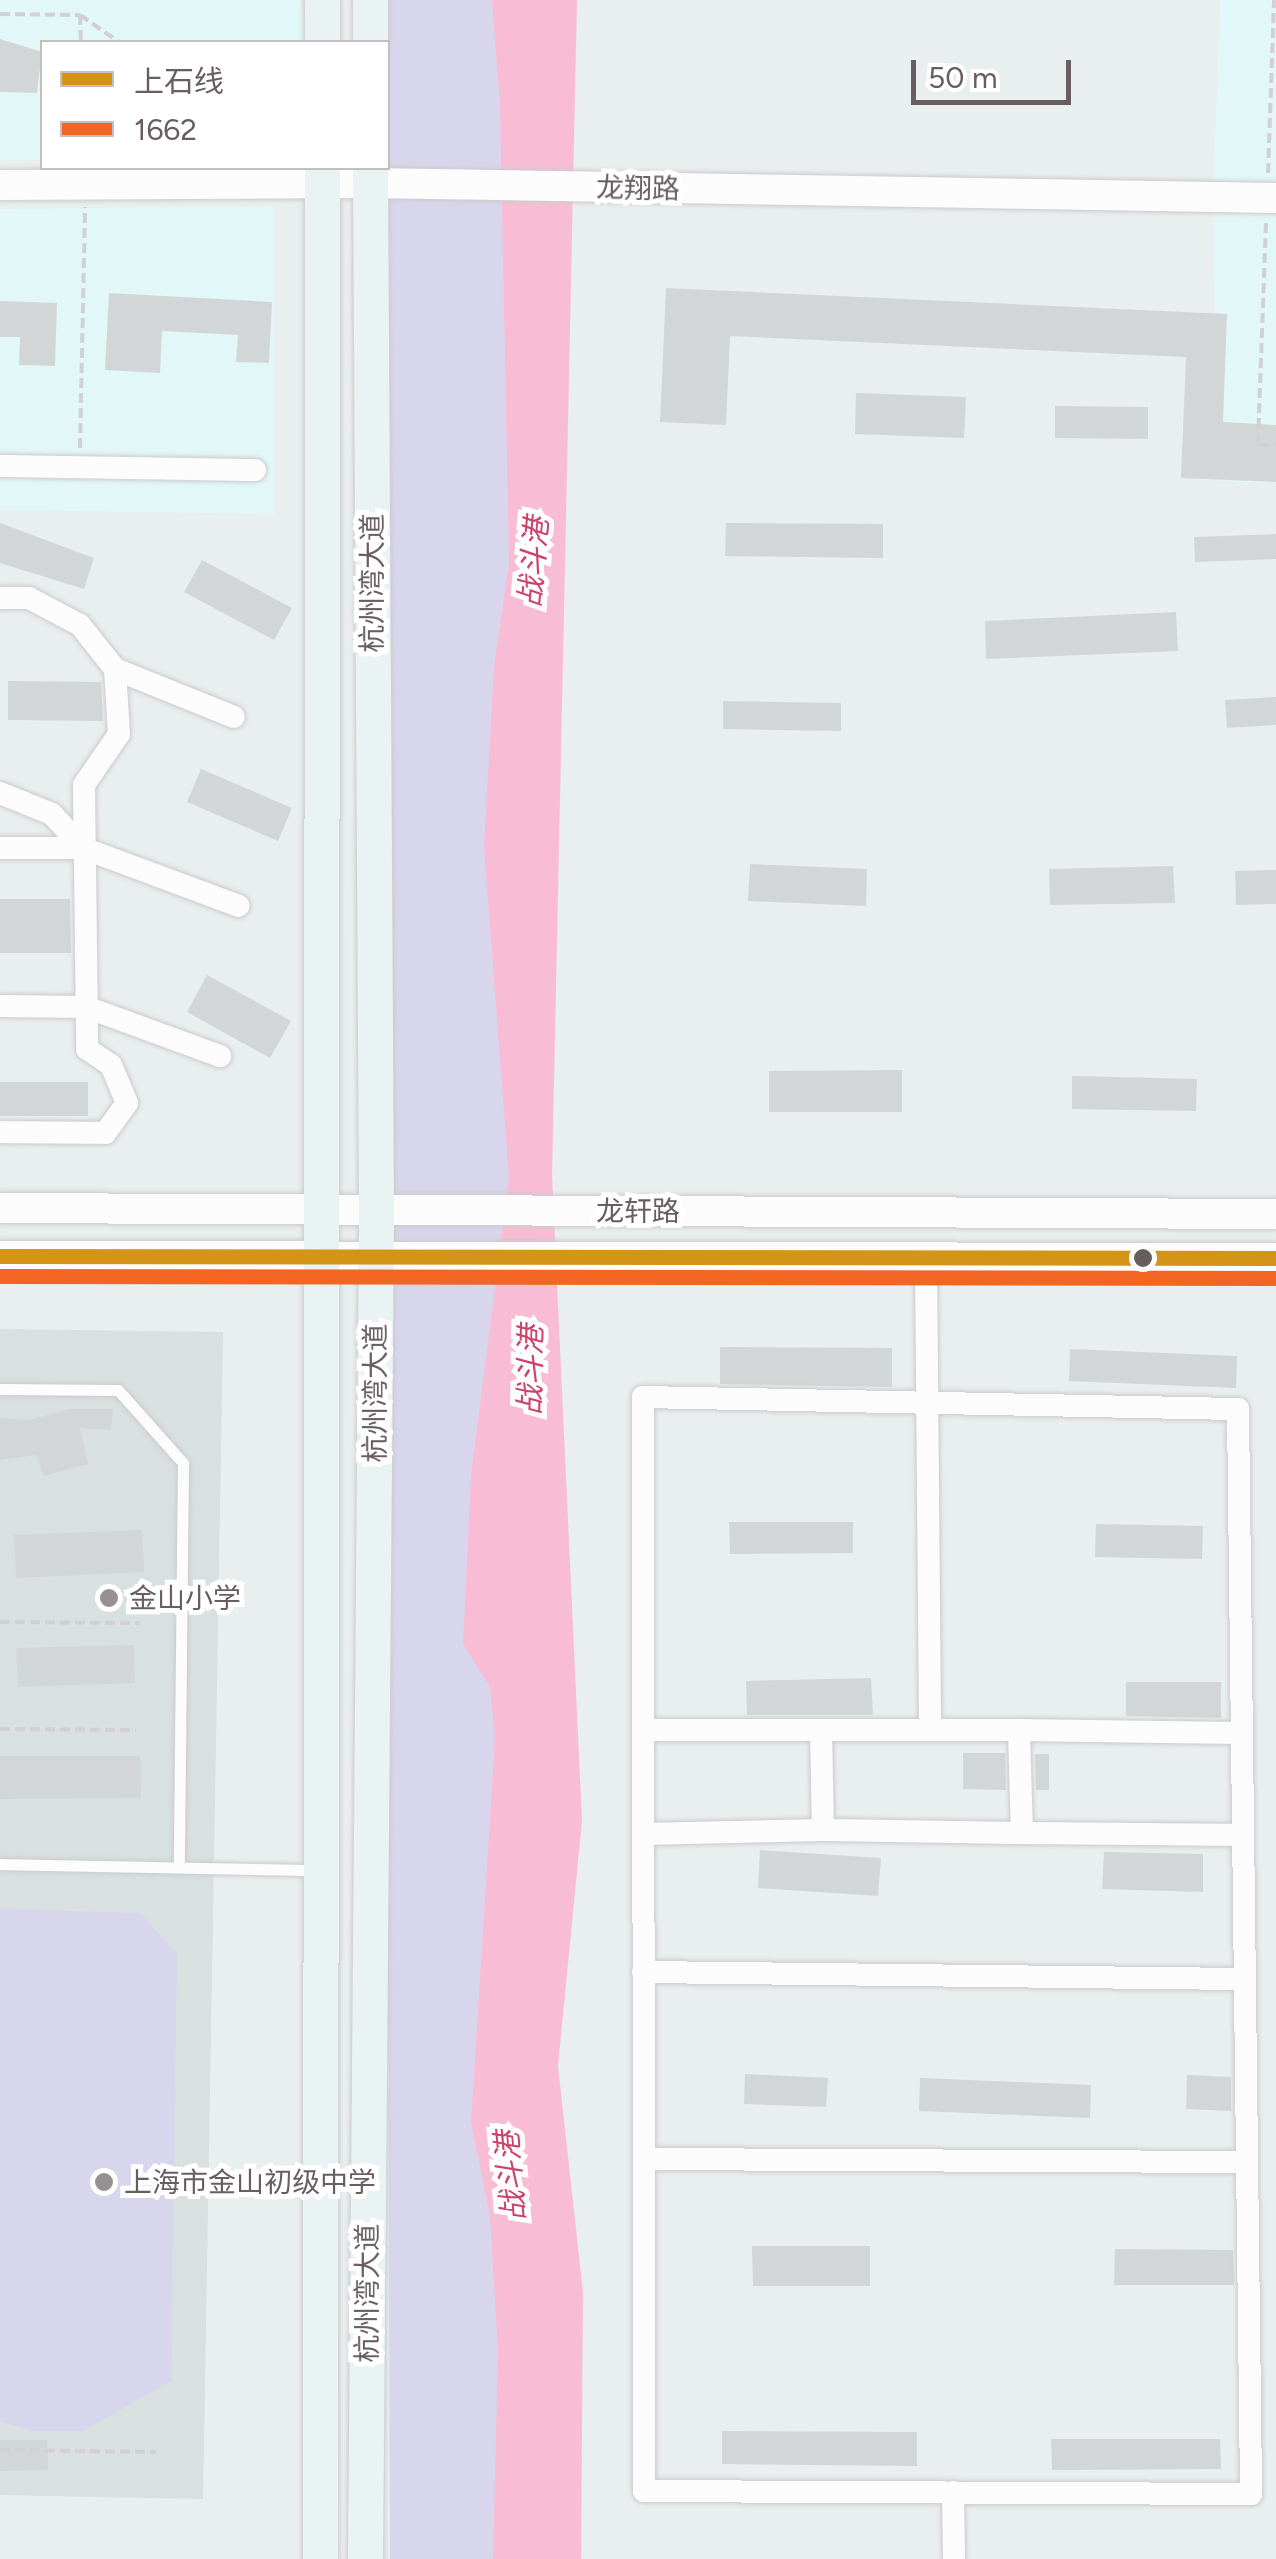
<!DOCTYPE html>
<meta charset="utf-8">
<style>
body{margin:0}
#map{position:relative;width:1276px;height:2559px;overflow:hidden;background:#e9eeee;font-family:Figtree,"Noto Sans SC",sans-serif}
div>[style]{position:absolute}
.commercial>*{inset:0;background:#e2f7f7}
.education>*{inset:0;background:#d8e0e0}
.green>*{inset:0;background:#d7d6ec}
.water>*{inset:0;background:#f8bdd4}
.building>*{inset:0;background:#d3d6d6}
.path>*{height:4px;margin-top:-2px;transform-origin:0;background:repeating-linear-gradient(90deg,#d2cfd6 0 10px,transparent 0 15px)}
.roads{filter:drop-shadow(0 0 2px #cbcbcb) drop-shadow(0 0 2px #cbcbcb)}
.lane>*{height:11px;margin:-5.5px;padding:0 5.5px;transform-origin:5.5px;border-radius:5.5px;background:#fcfcfc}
.street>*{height:22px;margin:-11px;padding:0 11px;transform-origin:11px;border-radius:11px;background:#fcfcfc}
.secondary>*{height:30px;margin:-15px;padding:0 15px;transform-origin:15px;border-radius:15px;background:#fcfcfc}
.primary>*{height:35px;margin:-17.5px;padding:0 17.5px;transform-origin:17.5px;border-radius:17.5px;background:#e9f3f3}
.bus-1>*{height:15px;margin:-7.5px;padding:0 7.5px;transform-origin:7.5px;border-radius:7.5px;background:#d39418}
.bus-2>*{height:15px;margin:-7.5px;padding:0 7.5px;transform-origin:7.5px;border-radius:7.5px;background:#f26522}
.dots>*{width:28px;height:28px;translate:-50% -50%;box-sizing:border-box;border:5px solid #fff;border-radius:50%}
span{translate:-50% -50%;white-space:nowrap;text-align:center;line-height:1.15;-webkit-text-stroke:10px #fff;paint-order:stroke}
.street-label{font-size:28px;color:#685e60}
.poi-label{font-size:28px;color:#685e60}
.left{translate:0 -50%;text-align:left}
.water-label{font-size:30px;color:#cc426b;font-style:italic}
.legend{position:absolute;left:40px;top:40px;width:350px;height:130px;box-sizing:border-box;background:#fff;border:2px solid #c3bfbf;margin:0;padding:12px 18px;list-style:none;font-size:30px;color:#685e60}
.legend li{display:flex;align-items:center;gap:20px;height:50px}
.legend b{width:50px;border:2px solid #c3bfbf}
.scale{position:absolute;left:911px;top:60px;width:160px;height:45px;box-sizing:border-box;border:5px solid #685e60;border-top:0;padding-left:12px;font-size:30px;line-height:35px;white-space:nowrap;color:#685e60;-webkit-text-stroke:8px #fff;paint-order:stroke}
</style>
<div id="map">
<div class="commercial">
<i style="clip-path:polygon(0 0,300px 0,312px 42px,42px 42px,42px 160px,0 160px)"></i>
<i style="clip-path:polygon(1220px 0,1276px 0,1276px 483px,1218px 481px,1213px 197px)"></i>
<i style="clip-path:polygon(274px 206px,274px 514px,0 510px,0 209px)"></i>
</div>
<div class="education">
<i style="clip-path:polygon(0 1329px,223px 1332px,203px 2499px,0 2495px)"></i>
</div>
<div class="green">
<i style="clip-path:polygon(381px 0,497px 0,517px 566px,517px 1180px,498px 1689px,497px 2219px,509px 2432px,500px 2559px,390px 2559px,382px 168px,388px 168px,388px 42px,381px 42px)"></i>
<i style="clip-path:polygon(0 1909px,140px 1913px,177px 1954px,171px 2381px,83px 2431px,33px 2431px,0 2421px)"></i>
</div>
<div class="water">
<i style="clip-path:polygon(492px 0,577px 0,552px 1176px,582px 1821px,558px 2066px,583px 2292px,581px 2559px,493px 2559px,498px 2351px,490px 2217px,471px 2122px,495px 1738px,490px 1687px,463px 1644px,471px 1476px,509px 1178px,484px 847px,494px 666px,509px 563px,500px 106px)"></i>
</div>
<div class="building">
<i style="clip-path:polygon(0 39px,42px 52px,37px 93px,0 92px)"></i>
<i style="clip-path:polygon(666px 288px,1227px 314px,1223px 422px,1276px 425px,1276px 482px,1181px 478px,1186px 357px,730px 336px,726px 425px,660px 422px)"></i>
<i style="clip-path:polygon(109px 293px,272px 302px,269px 363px,236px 362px,238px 335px,162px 331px,160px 373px,105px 370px)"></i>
<i style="clip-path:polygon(0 301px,57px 303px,55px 366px,19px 365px,20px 337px,0 337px)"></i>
<i style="clip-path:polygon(856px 393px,966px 397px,964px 438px,855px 434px)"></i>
<i style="clip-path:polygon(1055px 406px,1148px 407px,1148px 439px,1055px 438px)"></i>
<i style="clip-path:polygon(0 523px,94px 558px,84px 589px,0 563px)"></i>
<i style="clip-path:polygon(726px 523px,883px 524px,883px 558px,725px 556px)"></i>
<i style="clip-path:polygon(1276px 534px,1276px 559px,1195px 562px,1194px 537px)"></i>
<i style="clip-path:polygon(202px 560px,292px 608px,274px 640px,184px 592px)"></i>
<i style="clip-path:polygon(1176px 612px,1178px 651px,986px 659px,985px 621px)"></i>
<i style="clip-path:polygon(8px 681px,101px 682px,103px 721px,8px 720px)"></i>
<i style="clip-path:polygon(1276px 697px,1276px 725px,1227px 728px,1225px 700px)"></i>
<i style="clip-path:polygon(723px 701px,841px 703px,841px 731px,723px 729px)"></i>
<i style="clip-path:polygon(201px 769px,292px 808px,278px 841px,187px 802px)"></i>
<i style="clip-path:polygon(750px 864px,867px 869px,866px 906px,748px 901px)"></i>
<i style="clip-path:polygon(1173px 866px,1175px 903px,1050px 905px,1049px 869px)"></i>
<i style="clip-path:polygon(1276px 870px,1276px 904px,1236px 905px,1235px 871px)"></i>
<i style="clip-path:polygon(0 899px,70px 899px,71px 953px,0 953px)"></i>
<i style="clip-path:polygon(207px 975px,291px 1021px,270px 1058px,187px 1012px)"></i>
<i style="clip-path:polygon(902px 1070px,902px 1112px,769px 1112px,769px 1071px)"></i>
<i style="clip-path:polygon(1072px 1076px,1197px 1079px,1196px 1111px,1072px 1109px)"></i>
<i style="clip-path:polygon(0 1082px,88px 1082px,88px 1116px,0 1116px)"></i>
<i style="clip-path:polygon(720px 1347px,892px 1348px,892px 1387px,720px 1384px)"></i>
<i style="clip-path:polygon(1070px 1349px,1237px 1356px,1236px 1388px,1069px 1381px)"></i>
<i style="clip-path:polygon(68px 1409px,113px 1409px,111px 1430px,80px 1428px,88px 1464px,44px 1476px,36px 1455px,0 1460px,0 1418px,30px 1420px)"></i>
<i style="clip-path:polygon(729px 1522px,853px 1522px,853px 1553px,730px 1554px)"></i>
<i style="clip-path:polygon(1096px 1524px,1203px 1526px,1202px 1559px,1095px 1557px)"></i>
<i style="clip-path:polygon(142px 1530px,144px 1572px,16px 1578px,14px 1535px)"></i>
<i style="clip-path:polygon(134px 1645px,135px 1683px,18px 1687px,16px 1648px)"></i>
<i style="clip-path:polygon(871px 1678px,873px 1715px,747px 1715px,746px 1681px)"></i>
<i style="clip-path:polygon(1126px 1682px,1221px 1682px,1221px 1718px,1126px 1716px)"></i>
<i style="clip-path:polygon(963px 1753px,1005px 1753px,1006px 1790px,963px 1789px)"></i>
<i style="clip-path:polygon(1035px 1754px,1049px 1754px,1049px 1790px,1036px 1790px)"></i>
<i style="clip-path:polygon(0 1756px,140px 1756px,141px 1798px,0 1799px)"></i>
<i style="clip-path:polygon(760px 1850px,881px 1858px,878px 1896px,758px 1888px)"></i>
<i style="clip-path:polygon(1104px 1852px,1203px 1854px,1203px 1892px,1102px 1889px)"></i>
<i style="clip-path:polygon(745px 2074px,828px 2078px,826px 2107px,744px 2104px)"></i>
<i style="clip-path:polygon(1187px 2075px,1231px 2077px,1231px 2111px,1186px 2109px)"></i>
<i style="clip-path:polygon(920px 2078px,1091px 2085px,1090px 2118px,919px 2111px)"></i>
<i style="clip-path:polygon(752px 2246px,870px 2246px,870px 2286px,753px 2286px)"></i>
<i style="clip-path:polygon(1115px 2249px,1233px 2250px,1234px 2285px,1114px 2285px)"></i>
<i style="clip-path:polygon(722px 2431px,917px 2432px,917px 2466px,722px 2464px)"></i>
<i style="clip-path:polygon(1051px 2439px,1220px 2439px,1221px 2469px,1052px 2470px)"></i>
<i style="clip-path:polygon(0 2440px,47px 2440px,48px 2470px,0 2471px)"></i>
</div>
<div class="path">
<i style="left:0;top:14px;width:80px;rotate:0.7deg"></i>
<i style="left:80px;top:15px;width:27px;rotate:88deg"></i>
<i style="left:80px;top:15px;width:47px;rotate:34.7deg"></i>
<i style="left:1268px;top:173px;width:173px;rotate:-88deg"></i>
<i style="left:1266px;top:223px;width:222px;rotate:92.1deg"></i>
<i style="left:1258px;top:445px;width:18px"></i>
<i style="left:80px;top:448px;width:241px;rotate:-88.8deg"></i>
<i style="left:0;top:1622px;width:140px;rotate:0.4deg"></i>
<i style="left:0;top:1729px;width:136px;rotate:0.4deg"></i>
<i style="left:0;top:2450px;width:156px;rotate:0.7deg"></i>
</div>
<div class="roads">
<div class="lane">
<i style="left:0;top:1389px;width:118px;rotate:0.5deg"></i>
<i style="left:118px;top:1390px;width:98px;rotate:48.3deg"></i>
<i style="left:183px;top:1463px;width:404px;rotate:90.6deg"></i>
<i style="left:0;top:1864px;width:316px;rotate:1.1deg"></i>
</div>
<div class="street">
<i style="left:0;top:466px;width:255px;rotate:0.9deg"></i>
<i style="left:0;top:598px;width:29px"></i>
<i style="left:29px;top:598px;width:58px;rotate:27.9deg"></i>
<i style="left:80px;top:625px;width:56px;rotate:51.5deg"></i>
<i style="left:115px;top:669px;width:65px;rotate:86.5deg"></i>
<i style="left:119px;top:734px;width:62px;rotate:124.5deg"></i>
<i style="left:84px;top:785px;width:264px;rotate:89.3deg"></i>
<i style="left:87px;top:1049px;width:29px;rotate:34deg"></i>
<i style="left:111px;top:1065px;width:41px;rotate:67.2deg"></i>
<i style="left:127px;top:1103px;width:37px;rotate:126deg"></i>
<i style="left:105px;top:1133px;width:105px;rotate:-179.5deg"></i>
<i style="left:115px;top:669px;width:128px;rotate:22deg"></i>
<i style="left:0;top:793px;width:56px;rotate:22deg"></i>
<i style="left:52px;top:814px;width:46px;rotate:47.6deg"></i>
<i style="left:0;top:848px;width:83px"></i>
<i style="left:83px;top:848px;width:166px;rotate:20.4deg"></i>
<i style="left:0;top:1006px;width:86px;rotate:0.7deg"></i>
<i style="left:86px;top:1007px;width:143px;rotate:20.1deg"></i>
<i style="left:926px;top:1262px;width:468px;rotate:89.5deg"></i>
<i style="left:930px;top:1730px;width:109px;rotate:180deg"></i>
<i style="left:821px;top:1730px;width:100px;rotate:88.9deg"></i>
<i style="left:823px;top:1830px;width:199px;rotate:0.9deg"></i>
<i style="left:1022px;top:1833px;width:103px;rotate:-91.7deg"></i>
<i style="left:1019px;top:1730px;width:89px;rotate:180deg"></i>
<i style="left:643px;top:1397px;width:595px;rotate:1.16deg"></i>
<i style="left:1238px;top:1409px;width:1085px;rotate:89.31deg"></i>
<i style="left:1251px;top:2494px;width:607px;rotate:-179.72deg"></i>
<i style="left:644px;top:2491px;width:1094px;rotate:-90.05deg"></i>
<i style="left:643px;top:1730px;width:178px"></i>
<i style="left:1019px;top:1730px;width:223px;rotate:0.8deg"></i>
<i style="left:1022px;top:1833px;width:221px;rotate:0.5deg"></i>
<i style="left:643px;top:1834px;width:180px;rotate:-1.3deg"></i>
<i style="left:643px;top:1972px;width:602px;rotate:0.67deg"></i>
<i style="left:644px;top:2159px;width:603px;rotate:0.29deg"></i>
<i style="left:953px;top:2492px;width:67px;rotate:89.1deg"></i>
</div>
<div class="secondary">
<i style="left:0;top:185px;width:370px;rotate:-0.3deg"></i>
<i style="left:370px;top:183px;width:906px;rotate:0.95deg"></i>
<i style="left:0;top:1208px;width:1276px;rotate:0.27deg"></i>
<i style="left:0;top:1256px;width:1276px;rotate:0.09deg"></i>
</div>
<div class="primary">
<i style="left:322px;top:42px;width:42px;rotate:-90deg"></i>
<i style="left:370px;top:42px;width:42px;rotate:-90deg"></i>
<i style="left:320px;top:2559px;width:2391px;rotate:-89.95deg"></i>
<i style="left:365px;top:2559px;width:1348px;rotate:-89.53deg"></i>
<i style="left:376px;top:1211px;width:1043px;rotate:-90.33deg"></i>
</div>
</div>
<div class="bus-1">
<i style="left:0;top:1256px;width:1276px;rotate:0.09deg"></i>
</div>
<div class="bus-2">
<i style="left:0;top:1276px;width:1276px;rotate:0.09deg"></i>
</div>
<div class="dots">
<i style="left:1143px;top:1258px;background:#685e60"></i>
<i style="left:109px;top:1598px;background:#959092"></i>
<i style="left:104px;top:2182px;background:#959092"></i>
</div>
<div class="street-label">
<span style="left:638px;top:188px;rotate:1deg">龙翔路</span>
<span style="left:372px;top:583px;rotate:-90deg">杭州湾大道</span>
<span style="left:638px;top:1211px">龙轩路</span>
<span style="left:375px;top:1393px;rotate:-90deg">杭州湾大道</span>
<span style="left:367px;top:2293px;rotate:-90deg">杭州湾大道</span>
</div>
<div class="poi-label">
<span class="left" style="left:129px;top:1598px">金山小学</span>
<span class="left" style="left:124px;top:2182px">上海市金山初级中学</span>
</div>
<div class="water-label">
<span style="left:534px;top:562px;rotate:-85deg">战斗港</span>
<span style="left:531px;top:1370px;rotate:-89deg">战斗港</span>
<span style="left:511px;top:2176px;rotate:-95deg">战斗港</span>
</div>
<ul class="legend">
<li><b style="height:12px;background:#d39418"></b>上石线</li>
<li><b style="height:12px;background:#f26522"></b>1662</li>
</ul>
<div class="scale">50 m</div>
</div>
